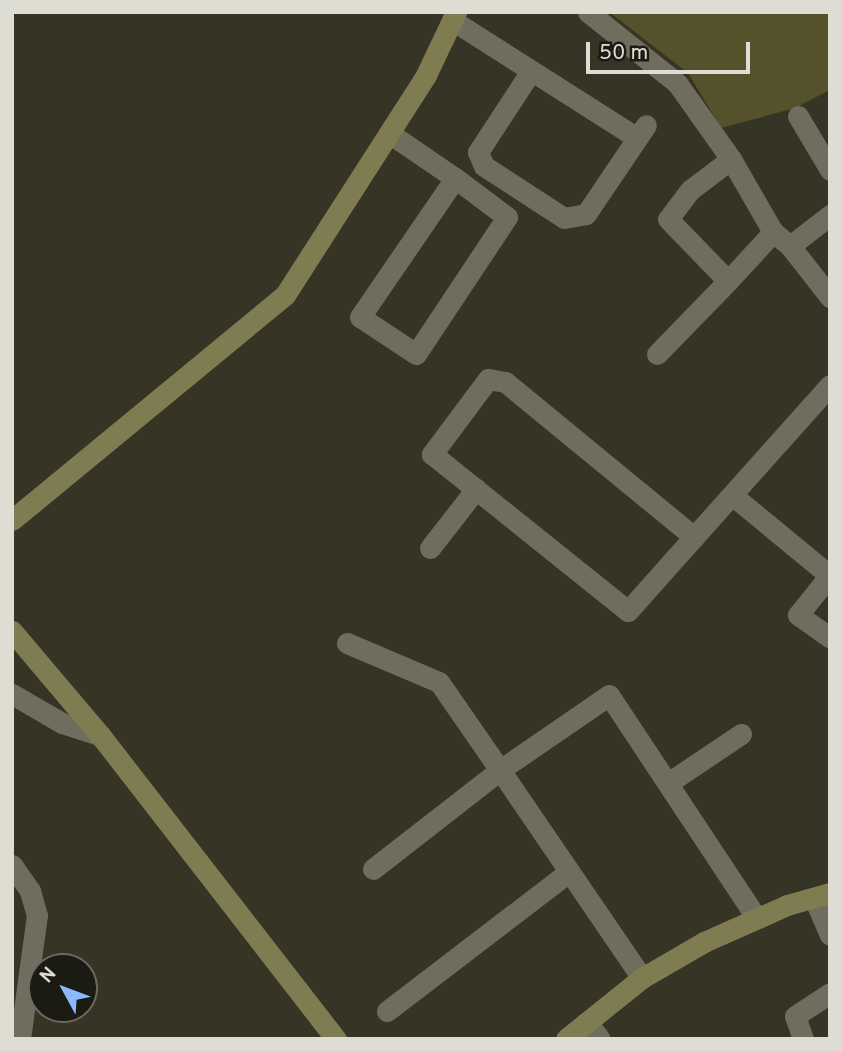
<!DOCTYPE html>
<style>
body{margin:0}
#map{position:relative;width:842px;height:1051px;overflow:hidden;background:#353425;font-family:Overpass,sans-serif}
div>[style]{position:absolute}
.green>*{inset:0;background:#54512b}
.street>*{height:21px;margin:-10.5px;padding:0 10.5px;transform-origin:10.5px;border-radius:10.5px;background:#6f6e5e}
.secondary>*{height:21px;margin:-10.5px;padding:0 10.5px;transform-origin:10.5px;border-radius:10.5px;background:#7f7c52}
span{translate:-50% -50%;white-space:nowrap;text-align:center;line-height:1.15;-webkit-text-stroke:6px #1b1b14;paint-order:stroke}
.frame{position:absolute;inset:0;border:14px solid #ddddd3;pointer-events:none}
.north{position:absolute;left:28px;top:953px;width:70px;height:70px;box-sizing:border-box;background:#1b1b14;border:2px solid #696960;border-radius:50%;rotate:311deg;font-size:19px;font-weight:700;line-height:28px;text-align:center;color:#ddddd3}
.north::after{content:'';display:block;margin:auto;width:24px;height:32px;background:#89bafc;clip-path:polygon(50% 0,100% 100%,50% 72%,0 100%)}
.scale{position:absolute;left:586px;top:42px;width:164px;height:32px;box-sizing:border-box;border:4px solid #ddddd3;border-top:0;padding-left:9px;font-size:21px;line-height:24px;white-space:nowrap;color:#ddddd3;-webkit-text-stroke:5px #1b1b14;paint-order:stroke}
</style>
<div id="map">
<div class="green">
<i style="clip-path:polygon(609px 12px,830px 12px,830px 90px,795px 108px,721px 128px,688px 73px)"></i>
</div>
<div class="street">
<i style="left:588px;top:12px;width:114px;rotate:38.6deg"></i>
<i style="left:677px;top:83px;width:93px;rotate:54.6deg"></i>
<i style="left:731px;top:159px;width:84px;rotate:60.1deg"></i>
<i style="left:773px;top:232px;width:22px;rotate:39deg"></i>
<i style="left:790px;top:246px;width:65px;rotate:51.9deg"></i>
<i style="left:452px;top:20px;width:219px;rotate:32.5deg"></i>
<i style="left:531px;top:71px;width:97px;rotate:123.2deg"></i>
<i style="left:478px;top:152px;width:15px;rotate:67deg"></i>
<i style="left:484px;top:166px;width:95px;rotate:33deg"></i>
<i style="left:564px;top:218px;width:22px;rotate:-10deg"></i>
<i style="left:586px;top:214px;width:107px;rotate:-56deg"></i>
<i style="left:798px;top:116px;width:63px;rotate:59.3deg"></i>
<i style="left:389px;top:133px;width:80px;rotate:34.3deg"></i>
<i style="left:455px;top:178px;width:65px;rotate:36.9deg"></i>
<i style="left:507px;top:217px;width:164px;rotate:123.6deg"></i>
<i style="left:416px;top:354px;width:67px;rotate:-146.5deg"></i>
<i style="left:360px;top:317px;width:168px;rotate:-55.6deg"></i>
<i style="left:731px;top:159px;width:51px;rotate:142.9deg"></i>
<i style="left:690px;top:190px;width:36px;rotate:127deg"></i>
<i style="left:668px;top:219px;width:86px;rotate:45.9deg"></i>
<i style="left:728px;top:281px;width:67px;rotate:-47.4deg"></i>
<i style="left:790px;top:246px;width:51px;rotate:-37.8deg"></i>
<i style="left:657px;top:354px;width:102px;rotate:-45.8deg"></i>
<i style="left:732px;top:495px;width:126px;rotate:39.5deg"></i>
<i style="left:694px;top:537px;width:244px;rotate:-140.6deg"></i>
<i style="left:505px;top:382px;width:17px;rotate:-170deg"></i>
<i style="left:488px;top:379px;width:94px;rotate:126.7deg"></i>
<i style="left:432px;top:454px;width:251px;rotate:38.7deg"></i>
<i style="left:628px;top:611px;width:99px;rotate:-48.3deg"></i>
<i style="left:694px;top:537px;width:204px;rotate:-48.2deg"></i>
<i style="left:430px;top:548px;width:75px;rotate:-52.1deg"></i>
<i style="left:830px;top:575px;width:51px;rotate:128.7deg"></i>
<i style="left:798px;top:615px;width:39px;rotate:35deg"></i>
<i style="left:347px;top:643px;width:100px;rotate:23deg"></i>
<i style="left:439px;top:682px;width:107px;rotate:55.3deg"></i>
<i style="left:500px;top:770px;width:161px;rotate:142.1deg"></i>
<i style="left:12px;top:694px;width:58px;rotate:30.1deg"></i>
<i style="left:62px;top:723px;width:40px;rotate:18deg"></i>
<i style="left:668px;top:783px;width:88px;rotate:-33.9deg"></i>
<i style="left:12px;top:865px;width:32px;rotate:55deg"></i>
<i style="left:30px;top:891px;width:25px;rotate:74deg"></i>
<i style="left:37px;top:915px;width:125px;rotate:97.8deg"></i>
<i style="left:814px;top:898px;width:40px;rotate:66.6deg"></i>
<i style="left:642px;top:978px;width:252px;rotate:-124.3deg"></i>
<i style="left:500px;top:770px;width:132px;rotate:-34.5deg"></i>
<i style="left:609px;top:695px;width:268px;rotate:56.5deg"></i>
<i style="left:387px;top:1011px;width:229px;rotate:-37.4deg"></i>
<i style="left:587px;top:1022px;width:21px;rotate:53deg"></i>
<i style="left:803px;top:1039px;width:24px;rotate:-109deg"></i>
<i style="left:795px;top:1016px;width:42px;rotate:-33.3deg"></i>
</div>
<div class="secondary">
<i style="left:12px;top:520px;width:354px;rotate:-39.5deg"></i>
<i style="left:285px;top:295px;width:261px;rotate:-57.3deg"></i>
<i style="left:426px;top:75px;width:70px;rotate:-64.5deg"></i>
<i style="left:12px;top:631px;width:136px;rotate:49.8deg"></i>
<i style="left:100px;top:735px;width:385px;rotate:52.2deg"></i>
<i style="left:566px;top:1039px;width:97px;rotate:-38.8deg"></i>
<i style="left:642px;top:978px;width:72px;rotate:-30.1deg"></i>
<i style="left:704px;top:942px;width:91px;rotate:-24deg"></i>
<i style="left:787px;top:905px;width:45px;rotate:-15.6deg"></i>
</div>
<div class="frame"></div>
<div class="north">N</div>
<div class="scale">50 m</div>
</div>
